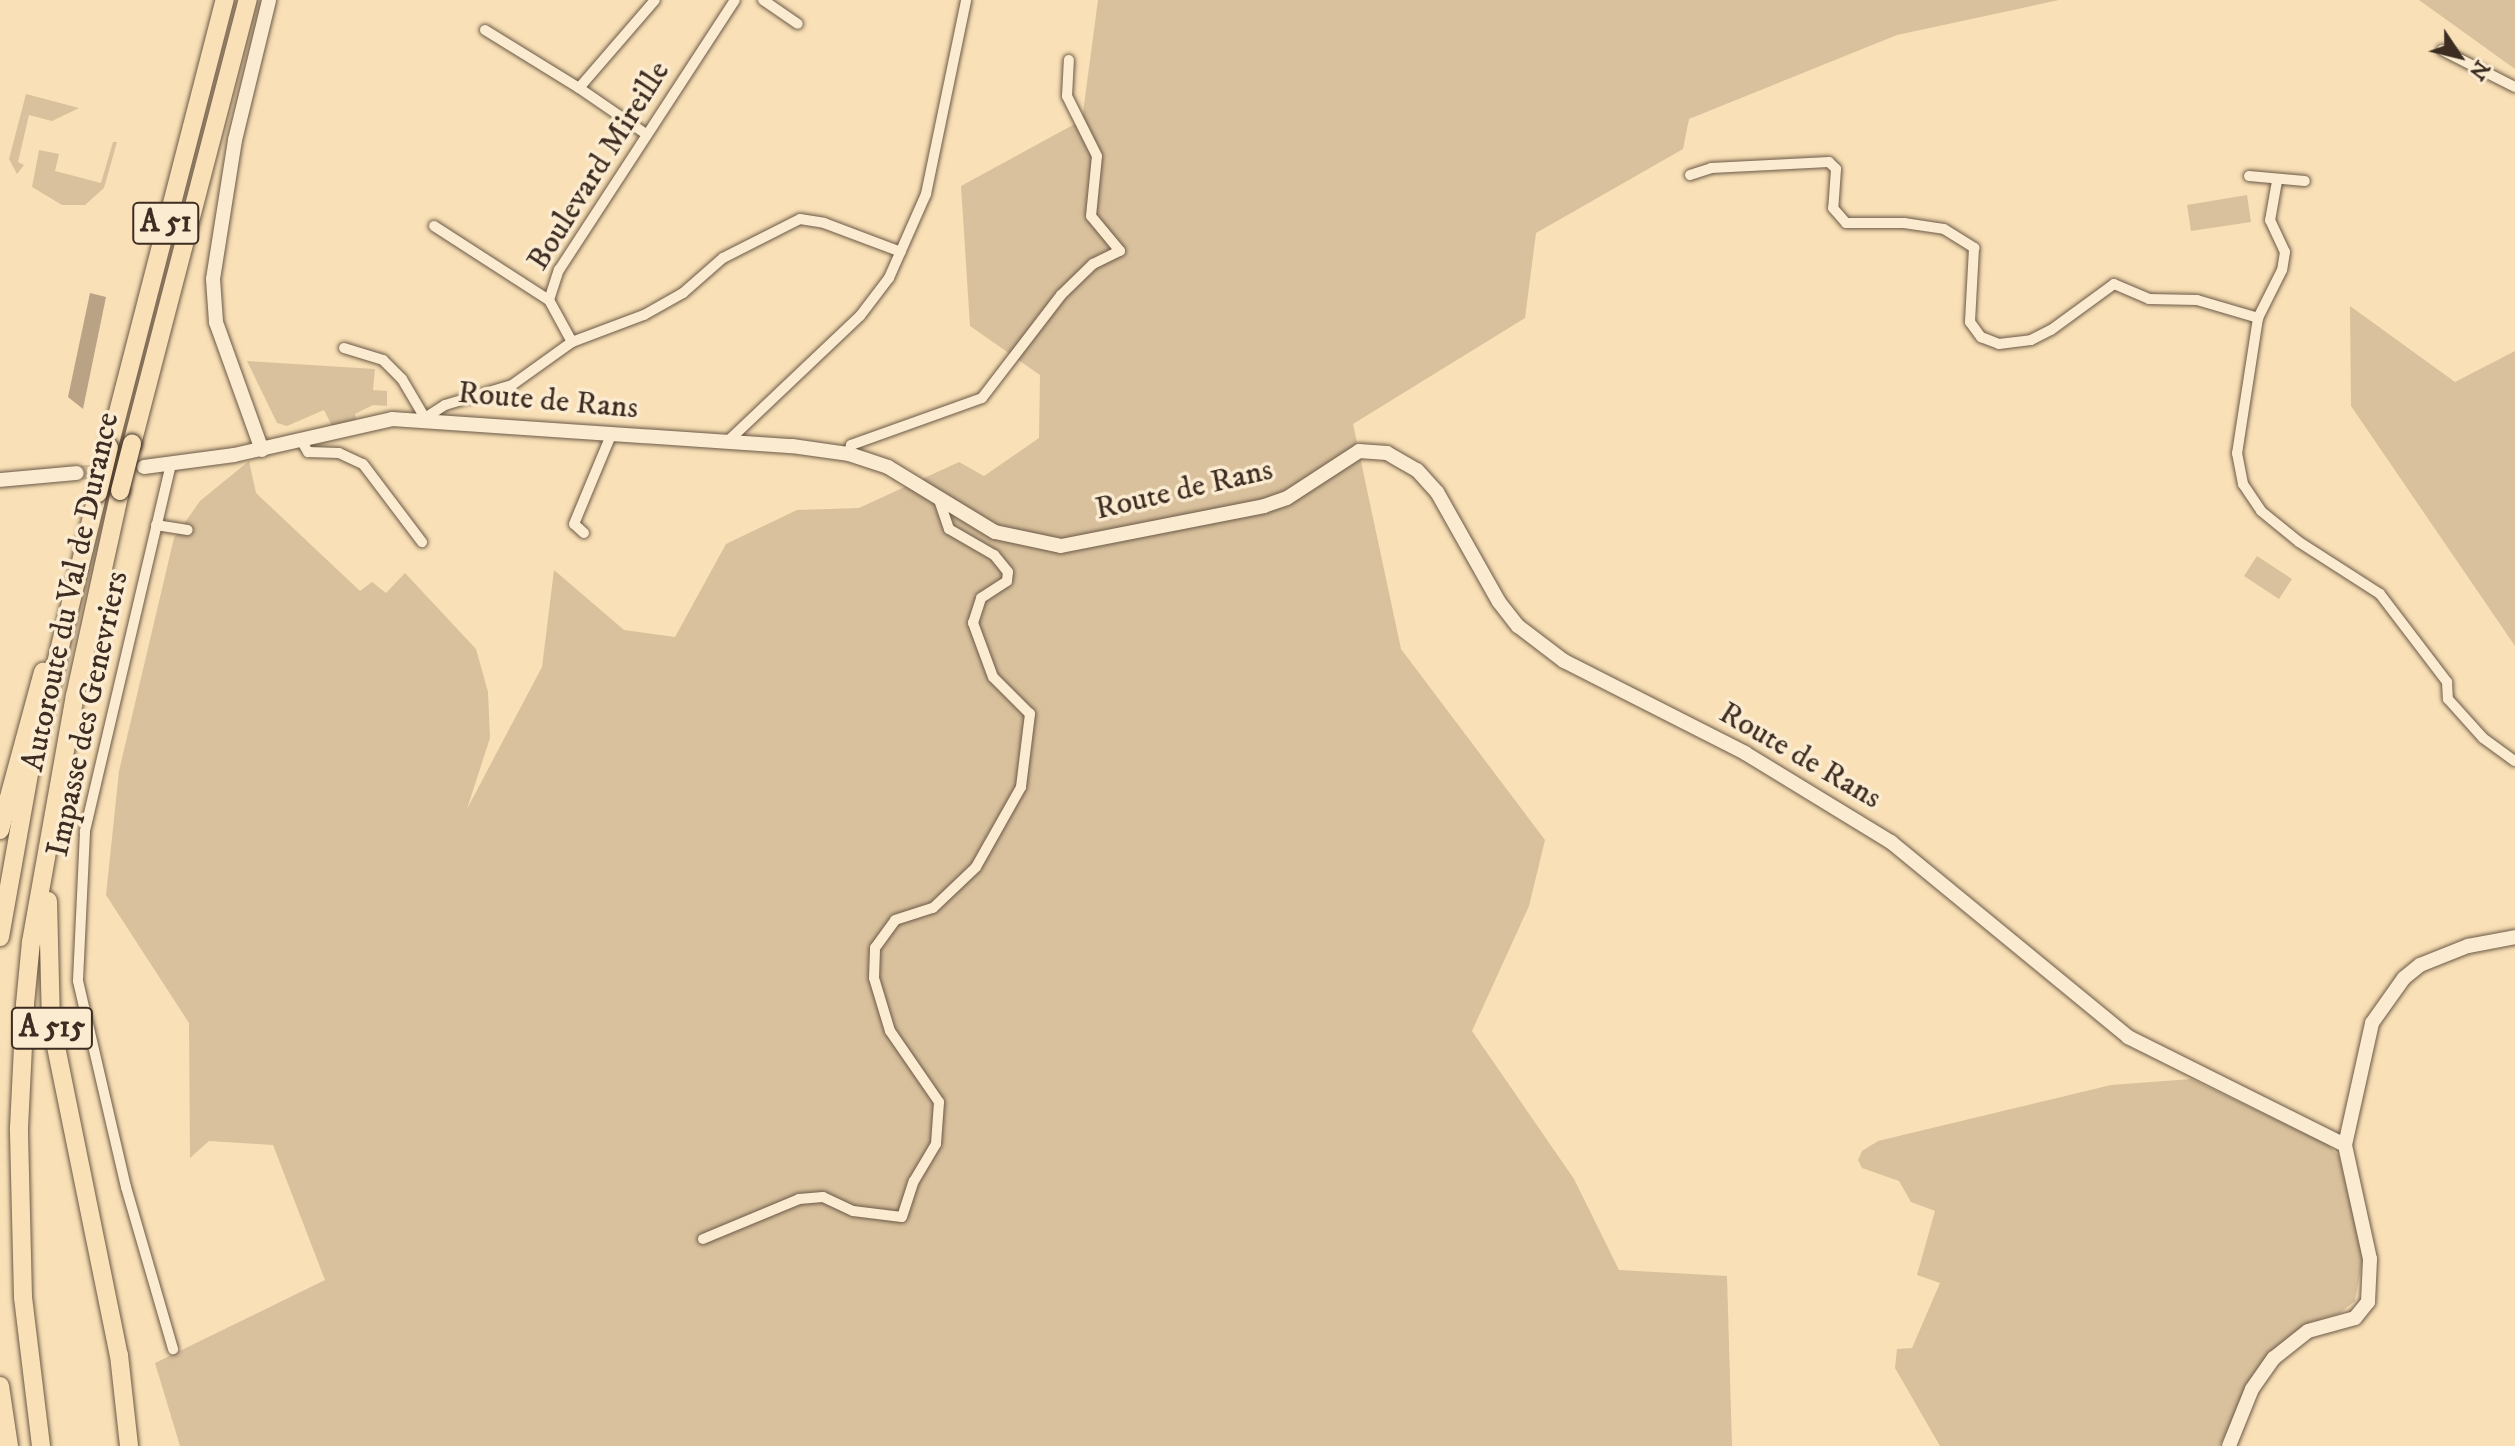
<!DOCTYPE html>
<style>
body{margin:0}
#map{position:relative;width:2515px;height:1446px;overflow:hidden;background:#f9e0b6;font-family:"IM FELL DW Pica",serif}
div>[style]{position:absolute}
.green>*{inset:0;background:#d9c19d}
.water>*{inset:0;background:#b9a384}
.secondary-tunnel>*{height:14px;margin-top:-7px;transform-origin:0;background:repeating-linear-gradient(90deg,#d3bc98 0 14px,transparent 0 21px)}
.roads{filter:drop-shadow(0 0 2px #6b5947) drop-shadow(0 0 2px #6b5947)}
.street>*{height:10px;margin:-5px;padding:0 5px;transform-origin:5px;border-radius:5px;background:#fbebd0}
.secondary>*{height:14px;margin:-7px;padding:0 7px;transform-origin:7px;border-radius:7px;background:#fbebd0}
.highway>*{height:18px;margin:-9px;padding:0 9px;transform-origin:9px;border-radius:9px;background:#f9e0b6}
.bridges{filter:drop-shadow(0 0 2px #3c2c22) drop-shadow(0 0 2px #3c2c22)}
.highway-bridge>*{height:18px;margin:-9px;padding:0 9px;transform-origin:9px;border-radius:9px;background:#f9e0b6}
span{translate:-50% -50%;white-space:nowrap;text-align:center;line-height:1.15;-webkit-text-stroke:7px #fbebd0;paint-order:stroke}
.shield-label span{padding:2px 6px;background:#fbebd0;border:2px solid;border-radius:6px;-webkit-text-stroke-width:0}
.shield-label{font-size:30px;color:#3c2c22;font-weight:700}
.street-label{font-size:32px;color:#3c2c22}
.north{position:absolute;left:2419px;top:16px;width:80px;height:80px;-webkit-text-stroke:6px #fbebd0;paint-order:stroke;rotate:125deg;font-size:22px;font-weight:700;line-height:32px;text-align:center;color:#3c2c22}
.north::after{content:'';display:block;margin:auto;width:28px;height:36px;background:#3c2c22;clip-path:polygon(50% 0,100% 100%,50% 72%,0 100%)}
</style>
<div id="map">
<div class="green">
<i style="clip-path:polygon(1098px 0,2059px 0,1897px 35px,1689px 119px,1683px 149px,1536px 233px,1525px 318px,1353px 424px,1401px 649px,1545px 840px,1529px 906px,1472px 1031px,1574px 1179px,1619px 1270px,1727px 1276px,1732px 1446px,180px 1446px,155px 1363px,325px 1280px,273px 1145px,209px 1141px,190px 1158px,189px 1023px,106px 895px,119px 771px,174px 538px,200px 501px,249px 461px,256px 493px,360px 591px,372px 582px,386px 593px,405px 573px,476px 649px,488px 692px,490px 738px,467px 809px,542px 667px,554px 570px,624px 630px,675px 637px,726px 544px,797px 510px,859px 508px,959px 462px,984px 476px,1039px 438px,1040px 375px,970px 326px,961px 186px,1082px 120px)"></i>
<i style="clip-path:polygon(2419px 0,2515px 0,2515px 69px)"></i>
<i style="clip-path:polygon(26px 94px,79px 108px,52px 121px,29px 115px,18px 162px,24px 165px,17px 174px,9px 159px)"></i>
<i style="clip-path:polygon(113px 142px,117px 142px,104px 188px,85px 205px,62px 205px,32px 187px,39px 150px,59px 154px,55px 171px,101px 183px)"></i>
<i style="clip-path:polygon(2247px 195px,2251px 222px,2191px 231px,2187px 205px)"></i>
<i style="clip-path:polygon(2350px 306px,2455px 382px,2515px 351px,2515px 646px,2351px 406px)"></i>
<i style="clip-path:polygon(247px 361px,375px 369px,373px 390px,387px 391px,387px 406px,373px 405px,355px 414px,356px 420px,332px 426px,324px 410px,287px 426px,277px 423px)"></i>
<i style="clip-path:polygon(2257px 556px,2292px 579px,2279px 599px,2244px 576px)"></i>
<i style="clip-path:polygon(2191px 1079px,2327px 1144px,2339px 1156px,2363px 1258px,2355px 1301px,2340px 1313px,2309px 1323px,2265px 1359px,2219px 1446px,1940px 1446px,1895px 1368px,1897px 1349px,1912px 1348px,1940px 1283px,1917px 1275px,1935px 1211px,1911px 1202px,1899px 1181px,1862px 1168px,1858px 1160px,1862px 1151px,1878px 1141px,2111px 1085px)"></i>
</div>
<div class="water">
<i style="clip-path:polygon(90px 293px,106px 297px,83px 409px,68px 397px)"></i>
</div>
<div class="secondary-tunnel">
<i style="left:77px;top:473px;width:67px;rotate:-5.1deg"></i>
</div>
<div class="roads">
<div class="street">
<i style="left:763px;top:0;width:42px;rotate:34.4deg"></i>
<i style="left:485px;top:30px;width:110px;rotate:31.7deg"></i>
<i style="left:2442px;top:50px;width:82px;rotate:26.9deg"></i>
<i style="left:646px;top:134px;width:81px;rotate:-145.5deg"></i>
<i style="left:579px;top:88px;width:116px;rotate:-49.2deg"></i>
<i style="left:1690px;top:175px;width:22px;rotate:-18deg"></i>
<i style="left:1711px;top:168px;width:118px;rotate:-2.9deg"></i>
<i style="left:1829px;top:162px;width:10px;rotate:45deg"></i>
<i style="left:1836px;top:169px;width:39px;rotate:94deg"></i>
<i style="left:1833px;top:208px;width:20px;rotate:49deg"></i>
<i style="left:1846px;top:223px;width:58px"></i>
<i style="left:1904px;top:223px;width:40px;rotate:8.5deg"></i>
<i style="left:1944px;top:229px;width:36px;rotate:32deg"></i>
<i style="left:1974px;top:248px;width:74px;rotate:93.1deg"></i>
<i style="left:1970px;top:322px;width:19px;rotate:54deg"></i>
<i style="left:1981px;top:337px;width:19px;rotate:21deg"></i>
<i style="left:1999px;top:344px;width:32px;rotate:-7deg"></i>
<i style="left:2031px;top:340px;width:22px;rotate:-27deg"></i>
<i style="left:2051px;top:330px;width:78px;rotate:-36.1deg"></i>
<i style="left:2114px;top:284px;width:38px;rotate:23deg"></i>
<i style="left:2149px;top:299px;width:48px;rotate:1.2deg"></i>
<i style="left:2197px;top:300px;width:64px;rotate:16.4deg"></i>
<i style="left:2249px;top:176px;width:56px;rotate:5.1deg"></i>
<i style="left:2277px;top:181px;width:40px;rotate:100deg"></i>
<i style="left:2270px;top:220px;width:35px;rotate:65deg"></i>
<i style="left:2285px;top:252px;width:18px;rotate:99deg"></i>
<i style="left:2282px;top:270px;width:54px;rotate:116.6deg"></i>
<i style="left:2258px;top:318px;width:137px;rotate:98.8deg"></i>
<i style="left:2237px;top:453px;width:32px;rotate:79deg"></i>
<i style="left:2243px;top:484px;width:32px;rotate:56deg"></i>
<i style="left:2261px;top:511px;width:49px;rotate:39.2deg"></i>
<i style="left:2299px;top:542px;width:96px;rotate:32.7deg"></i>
<i style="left:2380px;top:594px;width:111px;rotate:52.7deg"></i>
<i style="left:2447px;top:682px;width:17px;rotate:87deg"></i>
<i style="left:2448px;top:699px;width:52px;rotate:48.1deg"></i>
<i style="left:2483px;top:738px;width:39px;rotate:36deg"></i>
<i style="left:434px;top:226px;width:137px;rotate:32.8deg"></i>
<i style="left:572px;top:342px;width:77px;rotate:-20.6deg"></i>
<i style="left:644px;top:315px;width:45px;rotate:-29.4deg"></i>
<i style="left:683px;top:293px;width:53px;rotate:-41.2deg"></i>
<i style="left:723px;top:258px;width:86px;rotate:-26.9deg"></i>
<i style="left:800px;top:219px;width:24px;rotate:9deg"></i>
<i style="left:824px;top:223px;width:82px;rotate:20.6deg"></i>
<i style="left:344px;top:348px;width:41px;rotate:17.1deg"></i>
<i style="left:383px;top:360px;width:27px;rotate:45deg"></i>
<i style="left:402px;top:379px;width:45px;rotate:59.5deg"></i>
<i style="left:425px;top:418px;width:24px;rotate:-33deg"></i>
<i style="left:445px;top:405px;width:70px;rotate:-16.6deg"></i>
<i style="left:512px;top:385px;width:74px;rotate:-35.6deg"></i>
<i style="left:572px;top:342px;width:48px;rotate:-118.7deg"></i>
<i style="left:549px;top:300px;width:32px;rotate:-72deg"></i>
<i style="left:559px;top:270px;width:322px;rotate:-56.9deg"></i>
<i style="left:301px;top:440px;width:14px;rotate:60deg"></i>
<i style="left:308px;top:452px;width:31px;rotate:2deg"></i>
<i style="left:339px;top:453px;width:26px;rotate:25deg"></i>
<i style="left:363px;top:464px;width:98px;rotate:52.9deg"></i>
<i style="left:727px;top:442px;width:183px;rotate:-43.5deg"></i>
<i style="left:860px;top:316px;width:48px;rotate:-52.7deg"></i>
<i style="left:889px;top:278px;width:92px;rotate:-66.2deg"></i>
<i style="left:926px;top:194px;width:198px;rotate:-78.3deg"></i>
<i style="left:849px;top:454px;width:9px;rotate:-77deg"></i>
<i style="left:851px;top:445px;width:139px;rotate:-19.7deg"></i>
<i style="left:982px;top:398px;width:130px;rotate:-52.5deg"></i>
<i style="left:1061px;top:295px;width:45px;rotate:-44.1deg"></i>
<i style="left:1093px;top:264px;width:30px;rotate:-26deg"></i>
<i style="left:1120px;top:251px;width:45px;rotate:-129.6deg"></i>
<i style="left:1091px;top:216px;width:60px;rotate:-84.3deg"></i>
<i style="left:1097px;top:156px;width:67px;rotate:-116.6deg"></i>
<i style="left:1067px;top:96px;width:36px;rotate:-87deg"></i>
<i style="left:171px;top:464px;width:378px;rotate:103.2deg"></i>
<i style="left:85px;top:832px;width:149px;rotate:92.7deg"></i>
<i style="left:78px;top:981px;width:212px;rotate:76.9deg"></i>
<i style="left:126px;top:1187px;width:169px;rotate:73.8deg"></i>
<i style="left:156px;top:525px;width:32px;rotate:9deg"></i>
<i style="left:584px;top:533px;width:13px;rotate:-138deg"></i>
<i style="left:574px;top:524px;width:96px;rotate:-67.4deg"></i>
<i style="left:703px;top:1239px;width:104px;rotate:-22.6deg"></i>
<i style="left:799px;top:1199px;width:24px;rotate:-5deg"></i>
<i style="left:823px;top:1197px;width:33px;rotate:25deg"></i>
<i style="left:853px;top:1211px;width:49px;rotate:7deg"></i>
<i style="left:902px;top:1217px;width:38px;rotate:-72deg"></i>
<i style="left:914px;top:1181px;width:43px;rotate:-59.3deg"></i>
<i style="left:936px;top:1144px;width:42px;rotate:-85.9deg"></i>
<i style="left:939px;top:1102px;width:86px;rotate:-124.6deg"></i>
<i style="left:890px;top:1031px;width:55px;rotate:-106.8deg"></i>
<i style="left:874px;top:978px;width:30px;rotate:-88deg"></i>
<i style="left:875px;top:948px;width:34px;rotate:-54deg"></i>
<i style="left:895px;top:920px;width:40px;rotate:-18deg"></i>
<i style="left:933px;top:908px;width:59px;rotate:-43.6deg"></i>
<i style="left:976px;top:867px;width:92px;rotate:-60.6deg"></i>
<i style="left:1021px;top:787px;width:74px;rotate:-83deg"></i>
<i style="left:1030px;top:714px;width:52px;rotate:-135deg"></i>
<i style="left:993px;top:677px;width:58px;rotate:-110.3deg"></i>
<i style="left:973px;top:623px;width:26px;rotate:-72deg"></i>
<i style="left:981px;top:598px;width:31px;rotate:-33deg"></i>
<i style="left:1007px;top:581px;width:9px;rotate:-84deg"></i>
<i style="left:1008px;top:572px;width:22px;rotate:-129deg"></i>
<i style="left:994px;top:555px;width:52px;rotate:-150deg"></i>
<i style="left:949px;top:529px;width:31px;rotate:-109deg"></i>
</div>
<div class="secondary">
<i style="left:262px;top:450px;width:136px;rotate:-109.8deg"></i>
<i style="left:216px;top:322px;width:43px;rotate:-94deg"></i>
<i style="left:213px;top:279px;width:141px;rotate:-81deg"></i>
<i style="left:235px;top:140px;width:144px;rotate:-76.3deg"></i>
<i style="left:144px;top:467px;width:91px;rotate:-7.6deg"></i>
<i style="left:234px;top:455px;width:162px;rotate:-12.8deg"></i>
<i style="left:392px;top:419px;width:401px;rotate:3.9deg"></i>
<i style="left:792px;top:446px;width:58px;rotate:8deg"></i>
<i style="left:849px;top:454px;width:41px;rotate:18.4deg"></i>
<i style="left:888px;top:467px;width:125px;rotate:31.3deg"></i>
<i style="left:995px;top:532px;width:67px;rotate:12deg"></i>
<i style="left:1061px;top:546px;width:207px;rotate:-11.1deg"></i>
<i style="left:1264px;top:506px;width:24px;rotate:-19deg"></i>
<i style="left:1287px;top:498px;width:86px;rotate:-33.1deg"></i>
<i style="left:1359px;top:451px;width:28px;rotate:4deg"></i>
<i style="left:1387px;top:453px;width:34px;rotate:30deg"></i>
<i style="left:1417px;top:470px;width:30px;rotate:48deg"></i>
<i style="left:1437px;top:492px;width:126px;rotate:60.6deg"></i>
<i style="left:1499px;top:602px;width:31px;rotate:52deg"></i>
<i style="left:1518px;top:626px;width:58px;rotate:37.3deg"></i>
<i style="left:1564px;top:661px;width:203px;rotate:26.9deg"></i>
<i style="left:1745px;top:753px;width:171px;rotate:31.4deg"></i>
<i style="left:1891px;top:842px;width:307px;rotate:39.4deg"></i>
<i style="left:2128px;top:1037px;width:242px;rotate:26.5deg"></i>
<i style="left:0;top:480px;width:77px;rotate:-5.2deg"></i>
<i style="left:2229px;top:1446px;width:61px;rotate:-68deg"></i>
<i style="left:2252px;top:1389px;width:38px;rotate:-55deg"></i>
<i style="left:2274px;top:1358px;width:43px;rotate:-38.5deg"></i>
<i style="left:2308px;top:1331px;width:49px;rotate:-15.5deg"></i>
<i style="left:2355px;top:1318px;width:21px;rotate:-51deg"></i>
<i style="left:2368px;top:1302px;width:43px;rotate:-87.3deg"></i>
<i style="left:2370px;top:1259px;width:117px;rotate:-102.4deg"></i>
<i style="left:2345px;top:1145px;width:125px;rotate:-77.5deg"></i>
<i style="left:2372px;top:1023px;width:55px;rotate:-54.6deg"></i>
<i style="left:2404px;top:978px;width:21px;rotate:-39deg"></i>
<i style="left:2420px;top:965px;width:52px;rotate:-21.6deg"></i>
<i style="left:2468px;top:946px;width:48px;rotate:-10.8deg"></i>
</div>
<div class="highway">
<i style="left:132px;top:444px;width:459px;rotate:-75.4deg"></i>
<i style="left:109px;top:447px;width:462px;rotate:-75.5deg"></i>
<i style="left:0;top:830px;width:164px;rotate:-74.8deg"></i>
<i style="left:48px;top:901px;width:121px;rotate:88.6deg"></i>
<i style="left:51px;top:1022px;width:340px;rotate:78.5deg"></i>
<i style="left:119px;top:1355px;width:92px;rotate:83.7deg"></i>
<i style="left:0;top:937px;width:171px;rotate:-79.9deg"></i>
<i style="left:30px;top:769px;width:284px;rotate:-76.2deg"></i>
<i style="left:0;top:1386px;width:61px;rotate:81.5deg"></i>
<i style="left:41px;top:1446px;width:150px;rotate:-96.9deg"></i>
<i style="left:23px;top:1297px;width:169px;rotate:-91.4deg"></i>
<i style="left:19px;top:1128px;width:124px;rotate:-87.2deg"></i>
<i style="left:25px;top:1004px;width:62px;rotate:-84.5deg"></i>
<i style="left:31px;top:942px;width:250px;rotate:-79.9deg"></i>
<i style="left:75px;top:696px;width:210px;rotate:-77.6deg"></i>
</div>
</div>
<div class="bridges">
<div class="highway-bridge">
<i style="left:120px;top:491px;width:49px;rotate:-75.7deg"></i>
<i style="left:98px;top:493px;width:47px;rotate:-76.6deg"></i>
</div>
</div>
<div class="shield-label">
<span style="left:166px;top:223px">A 51</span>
<span style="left:52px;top:1028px">A 515</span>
</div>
<div class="street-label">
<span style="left:599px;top:166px;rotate:-58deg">Boulevard Mireille</span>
<span style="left:548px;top:401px;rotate:5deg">Route de Rans</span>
<span style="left:1184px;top:490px;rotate:-13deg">Route de Rans</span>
<span style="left:71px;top:592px;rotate:-78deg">Autoroute du Val de Durance</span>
<span style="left:88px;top:714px;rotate:-78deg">Impasse des Genevriers</span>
<span style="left:1800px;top:756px;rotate:30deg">Route de Rans</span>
</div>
<div class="north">N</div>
</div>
